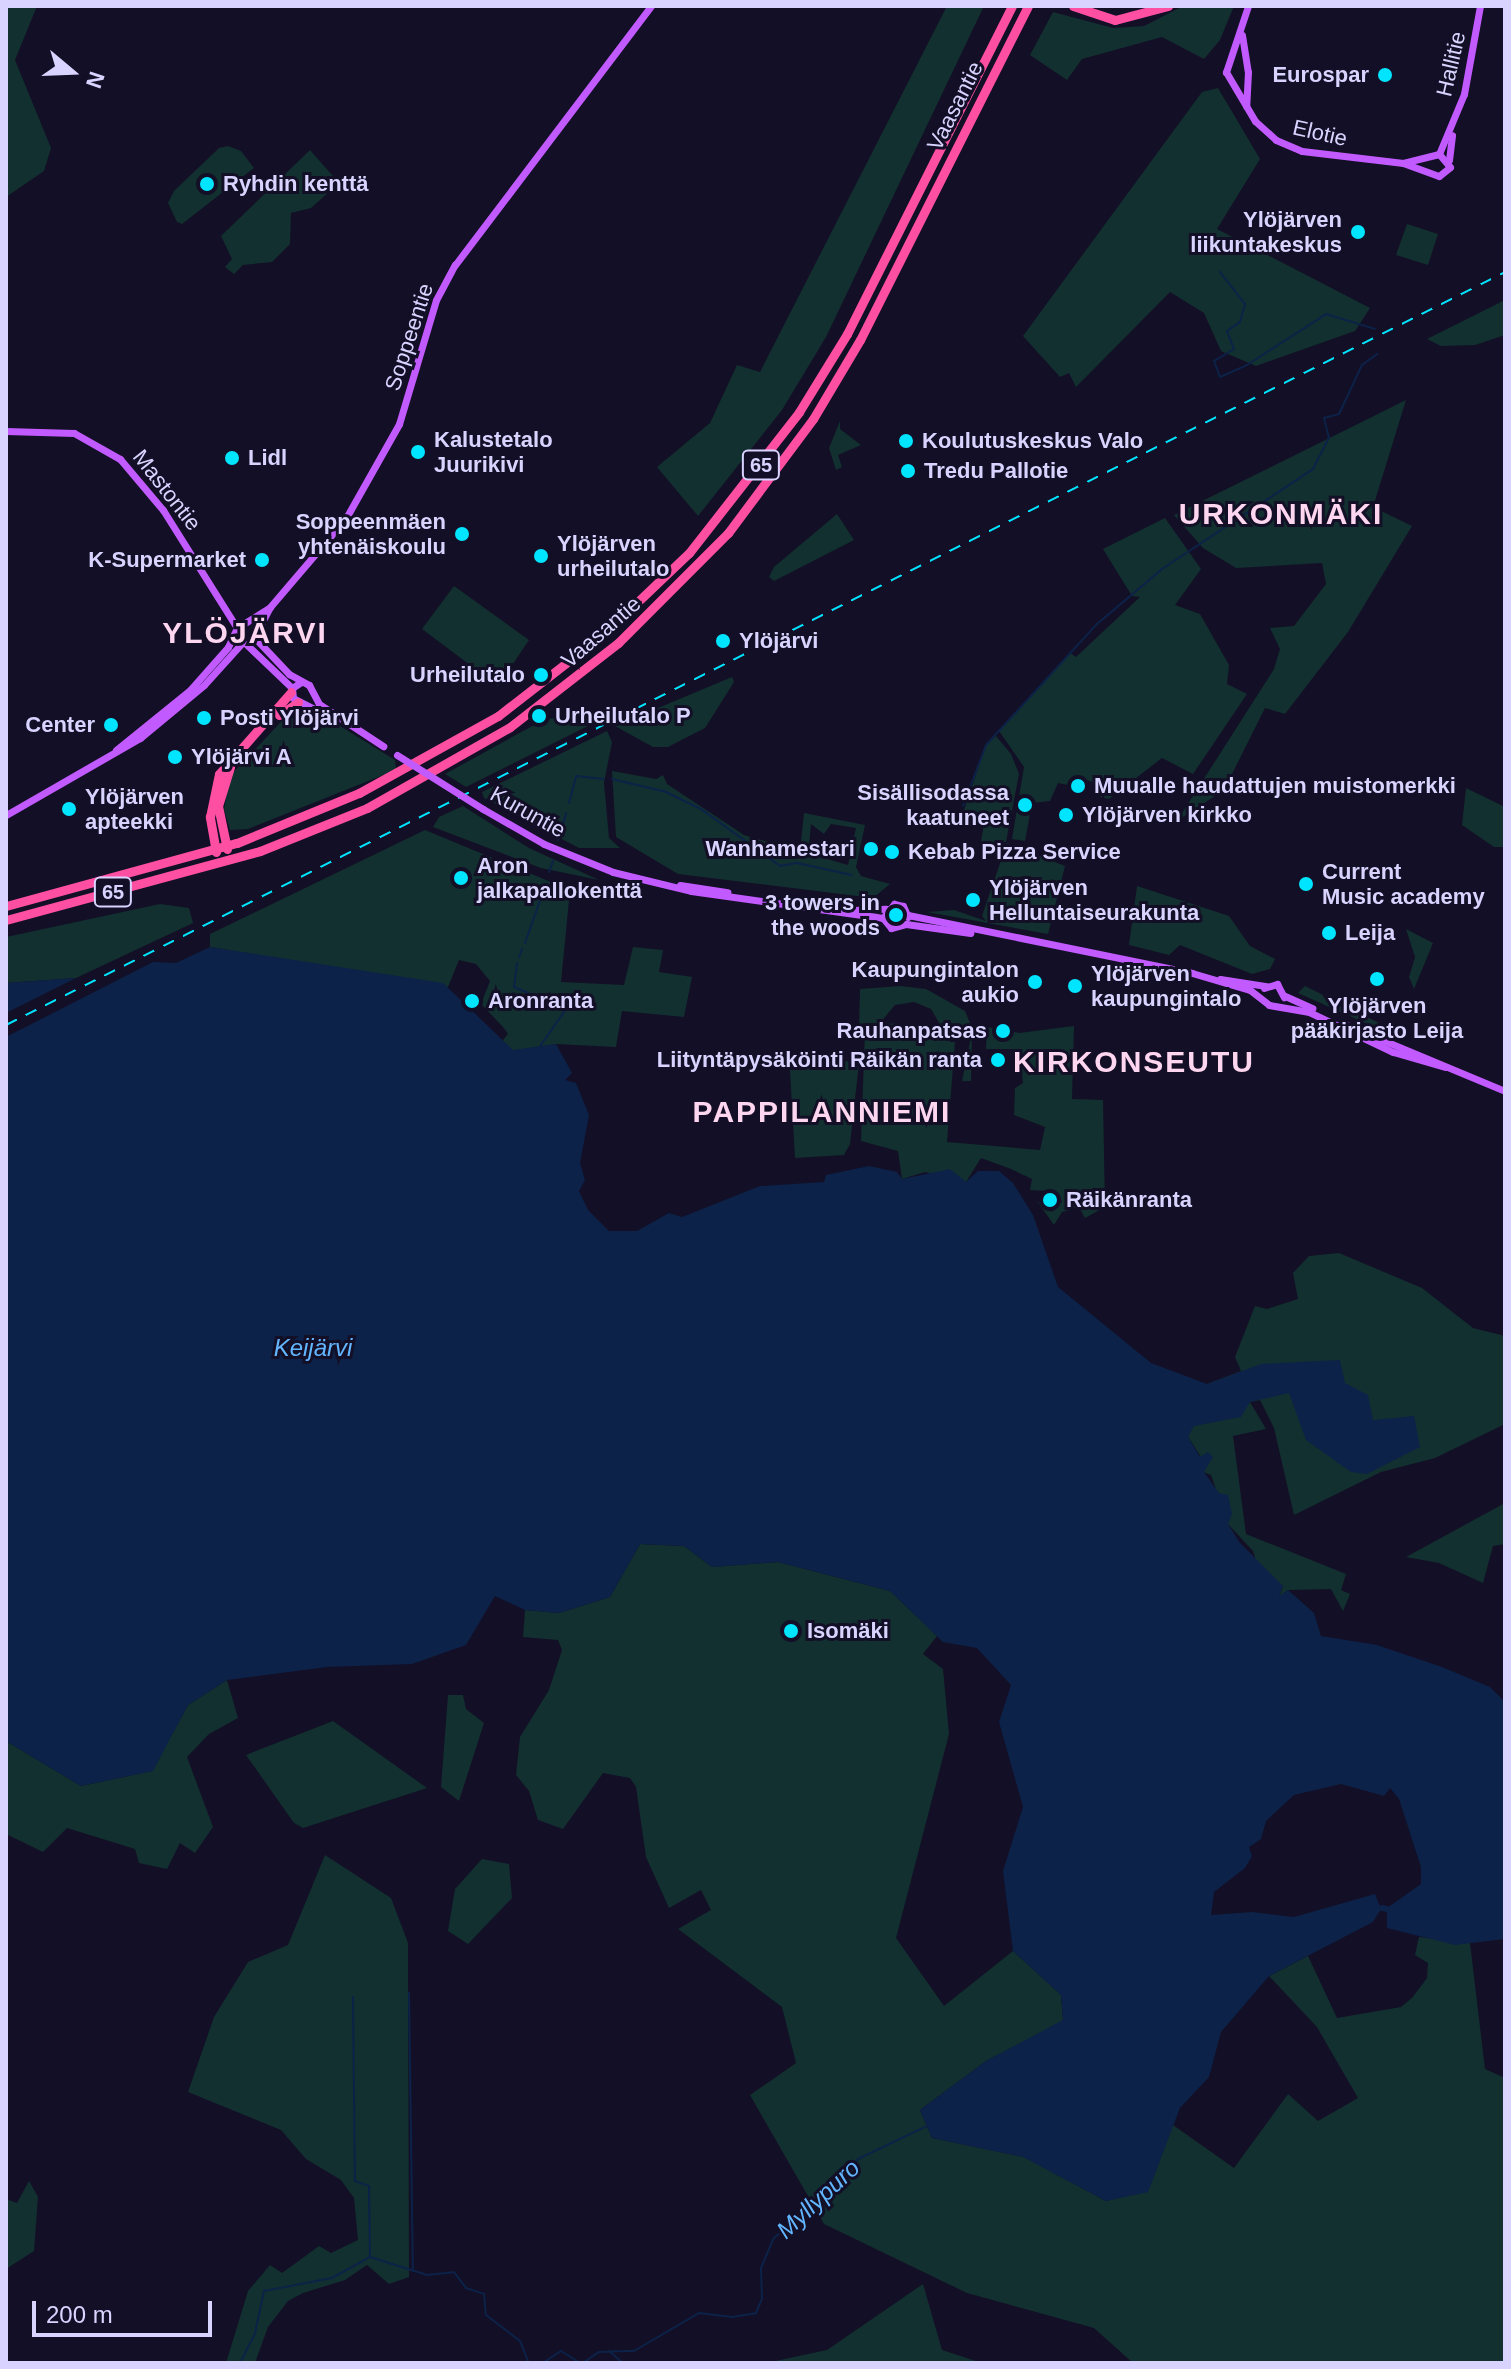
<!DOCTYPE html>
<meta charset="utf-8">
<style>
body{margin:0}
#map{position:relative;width:1511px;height:2369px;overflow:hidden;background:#130f26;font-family:Helvetica,sans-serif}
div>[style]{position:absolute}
.green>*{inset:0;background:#12302f}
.water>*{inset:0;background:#0c2248}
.stream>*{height:2px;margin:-1px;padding:0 1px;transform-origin:1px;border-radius:1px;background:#0c2248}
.canal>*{height:6px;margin:-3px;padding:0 3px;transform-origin:3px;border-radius:3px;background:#0c2248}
.major>*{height:7px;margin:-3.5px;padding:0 3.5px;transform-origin:3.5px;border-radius:3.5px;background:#c25bff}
.highway>*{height:9px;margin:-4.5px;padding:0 4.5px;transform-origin:4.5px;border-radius:4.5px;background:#ff4fa3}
.rail>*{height:2px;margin-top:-1px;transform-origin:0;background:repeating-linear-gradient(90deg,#00e5ff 0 12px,transparent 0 22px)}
.major-bridge>*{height:7px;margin:-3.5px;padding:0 3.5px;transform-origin:3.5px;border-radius:3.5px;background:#c25bff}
.dots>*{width:22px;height:22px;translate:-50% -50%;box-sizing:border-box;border:4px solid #130f26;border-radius:50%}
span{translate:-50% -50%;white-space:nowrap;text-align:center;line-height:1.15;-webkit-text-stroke:6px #130f26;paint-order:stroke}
.shield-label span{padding:2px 6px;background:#130f26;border:2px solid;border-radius:6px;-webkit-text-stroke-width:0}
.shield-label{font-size:20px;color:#d9d4ff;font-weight:700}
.street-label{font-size:22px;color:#d9d4ff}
.poi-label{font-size:22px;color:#d9d4ff;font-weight:700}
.right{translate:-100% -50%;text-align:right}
.left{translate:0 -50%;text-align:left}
.water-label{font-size:24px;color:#62b6ff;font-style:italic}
.district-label{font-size:30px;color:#ffd6f0;font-weight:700;letter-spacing:2px}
.frame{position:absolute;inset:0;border:8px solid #d9d4ff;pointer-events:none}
.north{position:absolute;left:32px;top:32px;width:80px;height:80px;-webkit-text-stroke:6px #130f26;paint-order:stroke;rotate:109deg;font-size:22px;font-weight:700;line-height:32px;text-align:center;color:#d9d4ff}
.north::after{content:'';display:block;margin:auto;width:28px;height:36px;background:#d9d4ff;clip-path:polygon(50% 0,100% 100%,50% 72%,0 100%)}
.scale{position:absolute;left:32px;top:2301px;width:180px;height:36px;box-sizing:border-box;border:4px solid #d9d4ff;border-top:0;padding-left:10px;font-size:24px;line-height:28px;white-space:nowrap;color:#d9d4ff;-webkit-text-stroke:6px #130f26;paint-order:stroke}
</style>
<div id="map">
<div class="green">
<i style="clip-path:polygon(6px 6px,37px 6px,15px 60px,51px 148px,44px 171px,6px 197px)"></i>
<i style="clip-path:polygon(947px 6px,984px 6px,826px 337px,782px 410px,698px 516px,657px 467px,710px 423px,737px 365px,760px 372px)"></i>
<i style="clip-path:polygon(1183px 6px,1234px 6px,1220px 40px,1204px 59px,1162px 37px,1082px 59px,1067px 80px,1030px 55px,1053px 12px,1113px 28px,1144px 26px)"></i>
<i style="clip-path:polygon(1218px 88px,1260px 159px,1217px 229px,1370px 308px,1355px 331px,1256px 366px,1221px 351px,1204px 313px,1170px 292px,1076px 387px,1069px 373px,1060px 377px,1023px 336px,1202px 92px)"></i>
<i style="clip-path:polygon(228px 146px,241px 151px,254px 168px,182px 224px,177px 222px,168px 203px,174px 191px,219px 148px)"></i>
<i style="clip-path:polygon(310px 150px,339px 183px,311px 208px,291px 213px,290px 244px,272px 262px,243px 265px,234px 274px,225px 267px,232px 259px,221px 236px)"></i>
<i style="clip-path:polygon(1407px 224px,1438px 234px,1428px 265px,1396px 255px)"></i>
<i style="clip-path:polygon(1505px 300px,1505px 335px,1475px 345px,1441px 346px,1427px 339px)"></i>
<i style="clip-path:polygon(1406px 400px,1373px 507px,1412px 526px,1348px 632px,1285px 714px,1265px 708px,1224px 790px,1177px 821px,1274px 669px,1280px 649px,1270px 628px,1294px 626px,1326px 584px,1322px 563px,1236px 568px,1203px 548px,1174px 515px)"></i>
<i style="clip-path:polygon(840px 421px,840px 429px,861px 445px,838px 455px,842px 467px,836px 470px,829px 448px)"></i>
<i style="clip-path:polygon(837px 514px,854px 540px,774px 581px,769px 577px,774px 567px)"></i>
<i style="clip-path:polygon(1165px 518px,1201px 569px,1175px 605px,1200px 614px,1229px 665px,1227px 684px,1247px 694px,1193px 774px,1162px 758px,1109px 799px,1100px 797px,1102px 784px,1085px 780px,1078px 787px,1058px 783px,1050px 801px,1032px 803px,1025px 841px,1012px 839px,1024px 767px,999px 731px,1070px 653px,1076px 657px,1140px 597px,1132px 596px,1103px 549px)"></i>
<i style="clip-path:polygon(454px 586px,529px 640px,498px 686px,422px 629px)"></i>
<i style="clip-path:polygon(732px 677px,734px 682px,705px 728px,668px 747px,653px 747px,615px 726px)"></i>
<i style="clip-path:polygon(294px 708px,332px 721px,395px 760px,396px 770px,248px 829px,230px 830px,224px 809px,230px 776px)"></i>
<i style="clip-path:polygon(589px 715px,602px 719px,466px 787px,445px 774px,545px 719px)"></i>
<i style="clip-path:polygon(607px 731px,612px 742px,604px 783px,609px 838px,620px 848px,579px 848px,484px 798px,482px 792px)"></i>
<i style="clip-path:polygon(996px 736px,1011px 754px,1019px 774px,1006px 842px,997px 843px,981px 841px,984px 824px,961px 819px,986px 745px)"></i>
<i style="clip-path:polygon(evenodd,612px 771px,656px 779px,663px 775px,667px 784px,744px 835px,800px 851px,804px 813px,865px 825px,856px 867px,861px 876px,890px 884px,873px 898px,678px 874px,616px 837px,612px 771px,811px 824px,824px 834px,831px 824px,856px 828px,848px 865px,817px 856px,809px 846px,811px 824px)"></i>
<i style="clip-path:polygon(1466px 788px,1505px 807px,1505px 847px,1494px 847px,1462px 825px)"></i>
<i style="clip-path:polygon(463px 806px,529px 848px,599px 880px,541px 868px,433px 827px,439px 817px)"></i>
<i style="clip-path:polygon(425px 830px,570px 890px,561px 982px,624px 985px,633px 947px,663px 950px,659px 972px,692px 977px,684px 1017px,622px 1011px,616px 1047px,556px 1044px,513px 1051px,502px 1041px,508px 1034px,503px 1027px,481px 1004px,490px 981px,476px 964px,459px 960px,448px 987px,210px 947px,210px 934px)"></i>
<i style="clip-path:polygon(1007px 843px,1065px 866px,1048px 934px,927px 912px,954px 910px,986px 921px,982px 916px)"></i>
<i style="clip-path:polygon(1137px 886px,1229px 916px,1250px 946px,1275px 959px,1270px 969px,1252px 974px,1180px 945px,1169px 955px,1129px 945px)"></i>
<i style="clip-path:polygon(160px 904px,189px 908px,193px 923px,76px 978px,6px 983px,6px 937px)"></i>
<i style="clip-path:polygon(1406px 929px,1433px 943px,1414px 989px,1409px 977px,1415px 957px)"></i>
<i style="clip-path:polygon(evenodd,900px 986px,926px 989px,965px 1011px,972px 1028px,971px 1081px,962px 1081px,970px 1042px,965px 1027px,950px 1026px,950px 1042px,955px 1042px,947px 1142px,1040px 1150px,1045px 1127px,1014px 1115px,1015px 1088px,1023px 1083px,1019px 1049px,986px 1049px,987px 1027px,1019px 1033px,1074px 1026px,1072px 1099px,1103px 1100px,1105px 1207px,1085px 1218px,1079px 1207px,1062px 1212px,1054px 1225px,1037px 1201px,1052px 1212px,1062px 1201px,1047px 1191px,1030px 1190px,1032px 1179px,1011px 1169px,981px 1158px,966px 1182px,925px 1172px,902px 1179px,898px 1151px,861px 1141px,865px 1031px,859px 1030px,860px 989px,900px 986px,914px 1002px,931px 1009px,941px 1026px,880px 1023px,895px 1005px,914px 1002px)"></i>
<i style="clip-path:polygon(1305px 986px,1383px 1025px,1392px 1029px,1388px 1033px,1298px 993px)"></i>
<i style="clip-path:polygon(789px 1053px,859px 1063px,850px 1144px,844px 1155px,795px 1158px)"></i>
<i style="clip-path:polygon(1339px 1253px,1422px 1288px,1473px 1328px,1505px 1336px,1505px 1424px,1435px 1458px,1381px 1472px,1294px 1515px,1274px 1428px,1260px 1400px,1250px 1402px,1266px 1429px,1233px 1436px,1246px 1534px,1346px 1574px,1341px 1590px,1350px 1594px,1343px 1611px,1331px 1589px,1288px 1590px,1279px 1597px,1283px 1586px,1257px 1564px,1253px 1551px,1228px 1524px,1211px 1475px,1203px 1472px,1205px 1463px,1188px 1437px,1207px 1384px,1241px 1371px,1235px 1357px,1255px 1306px,1267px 1309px,1298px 1299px,1293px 1273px,1309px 1256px)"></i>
<i style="clip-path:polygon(1505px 1503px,1505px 1544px,1493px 1546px,1483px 1583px,1439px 1563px,1406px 1557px)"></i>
<i style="clip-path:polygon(640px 1544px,684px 1546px,712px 1567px,778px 1562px,890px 1591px,937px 1636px,923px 1654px,943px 1669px,949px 1734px,896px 1938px,944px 2006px,1013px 1951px,1061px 1995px,1063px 2021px,986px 2061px,920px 2110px,932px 2138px,1024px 2157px,1106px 2201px,1148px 2191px,1173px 2125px,1234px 2168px,1288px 2094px,1318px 2121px,1358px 2098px,1317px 2027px,1269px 1976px,1308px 1956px,1337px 2018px,1401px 2007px,1412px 1998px,1427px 1978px,1428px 1963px,1415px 1955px,1419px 1937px,1470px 1943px,1485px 2069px,1505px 2078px,1505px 2363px,1133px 2363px,1094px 2328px,967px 2293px,824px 2224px,750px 2095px,796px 2063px,782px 2007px,678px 1929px,711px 1910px,701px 1890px,669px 1908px,646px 1857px,636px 1787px,630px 1778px,603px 1773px,563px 1829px,538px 1820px,529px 1791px,516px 1775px,520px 1737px,549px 1690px,562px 1650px,558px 1640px,523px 1637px,525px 1610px,559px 1613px,610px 1597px)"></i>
<i style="clip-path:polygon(227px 1680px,238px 1718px,209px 1734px,187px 1757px,213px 1827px,195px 1853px,180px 1843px,167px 1869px,139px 1863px,135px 1849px,67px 1828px,43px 1852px,6px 1834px,6px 1741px,81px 1786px,152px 1771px,188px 1705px)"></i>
<i style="clip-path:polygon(448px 1695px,463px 1695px,466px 1709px,484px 1723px,459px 1801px,441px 1787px)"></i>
<i style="clip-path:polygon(333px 1721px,427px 1788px,303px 1828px,294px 1823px,246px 1755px)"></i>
<i style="clip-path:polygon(325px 1855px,391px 1898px,408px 1943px,409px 2277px,389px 2284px,367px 2265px,345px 2280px,303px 2293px,288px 2301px,268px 2327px,255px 2363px,226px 2363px,248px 2291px,270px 2265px,282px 2273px,319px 2246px,331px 2253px,358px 2240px,354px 2198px,341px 2180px,306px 2159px,281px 2130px,188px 2092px,214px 2017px,248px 1962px,288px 1945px)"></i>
<i style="clip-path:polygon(482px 1859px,509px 1864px,512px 1898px,468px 1944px,448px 1931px,455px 1889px)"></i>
<i style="clip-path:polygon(29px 2181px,38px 2197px,34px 2251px,6px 2269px,6px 2199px,17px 2203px)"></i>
<i style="clip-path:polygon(923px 2284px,942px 2350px,982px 2363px,766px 2363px,827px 2350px)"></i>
</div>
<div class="water">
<i style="clip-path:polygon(210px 947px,443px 983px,513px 1050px,556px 1044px,572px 1073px,565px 1080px,576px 1083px,589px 1115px,580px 1163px,585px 1180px,579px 1191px,588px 1210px,609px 1231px,637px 1231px,669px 1213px,682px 1217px,760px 1186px,824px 1182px,826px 1175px,869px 1166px,897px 1172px,902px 1179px,950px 1169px,966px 1182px,978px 1171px,999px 1171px,1013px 1183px,1033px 1215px,1058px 1287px,1151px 1363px,1207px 1384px,1261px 1364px,1340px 1360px,1345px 1383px,1368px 1395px,1373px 1420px,1414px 1416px,1420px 1447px,1367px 1474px,1351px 1472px,1306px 1440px,1289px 1393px,1250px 1402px,1241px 1417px,1194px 1426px,1188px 1437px,1200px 1457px,1208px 1452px,1213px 1457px,1204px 1472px,1219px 1493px,1228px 1495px,1232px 1514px,1228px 1524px,1240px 1543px,1283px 1586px,1279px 1596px,1288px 1590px,1314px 1613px,1321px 1636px,1377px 1645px,1442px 1667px,1490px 1687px,1505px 1702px,1505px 1939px,1455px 1945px,1387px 1928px,1387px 1908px,1421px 1884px,1421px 1867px,1399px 1799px,1390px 1788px,1384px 1796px,1341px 1784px,1294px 1795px,1266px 1821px,1261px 1839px,1249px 1847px,1252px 1856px,1245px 1868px,1214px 1892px,1211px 1915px,1252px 1912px,1294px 1917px,1375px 1894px,1381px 1909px,1373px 1922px,1269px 1976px,1221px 2032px,1209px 2077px,1180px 2108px,1148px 2192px,1106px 2201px,1023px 2157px,932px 2138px,920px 2110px,986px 2061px,1063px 2020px,1061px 1995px,1013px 1951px,1003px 1871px,1023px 1807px,999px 1722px,1011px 1685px,977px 1648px,943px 1642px,890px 1591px,778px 1562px,712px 1567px,684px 1546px,640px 1544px,610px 1597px,559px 1613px,525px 1610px,495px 1596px,466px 1645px,412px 1664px,327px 1667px,227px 1680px,188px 1705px,153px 1771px,81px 1786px,6px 1741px,6px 1037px,153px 962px,176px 963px)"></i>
<i style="clip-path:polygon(76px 978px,6px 1013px,6px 983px)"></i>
</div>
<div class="stream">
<i style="left:1220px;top:272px;width:41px;rotate:52deg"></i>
<i style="left:1245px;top:304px;width:19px;rotate:106deg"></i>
<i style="left:1240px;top:322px;width:16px;rotate:145deg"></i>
<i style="left:1227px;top:331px;width:19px;rotate:69deg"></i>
<i style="left:1234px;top:349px;width:23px;rotate:149deg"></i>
<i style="left:1214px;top:361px;width:17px;rotate:69deg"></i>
<i style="left:1220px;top:377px;width:30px;rotate:-24deg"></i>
<i style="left:1247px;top:365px;width:94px;rotate:-32.8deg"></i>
<i style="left:1326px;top:314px;width:51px;rotate:17deg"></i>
<i style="left:612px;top:779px;width:56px;rotate:13.5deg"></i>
<i style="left:666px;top:792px;width:39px;rotate:26deg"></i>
<i style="left:701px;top:809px;width:97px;rotate:35.8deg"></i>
<i style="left:780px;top:866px;width:17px;rotate:-10deg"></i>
<i style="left:797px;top:863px;width:56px;rotate:12.3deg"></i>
<i style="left:569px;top:803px;width:28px;rotate:-75deg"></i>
<i style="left:576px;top:776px;width:28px;rotate:6deg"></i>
<i style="left:963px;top:806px;width:65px;rotate:-69.3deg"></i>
<i style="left:986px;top:745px;width:164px;rotate:-47.5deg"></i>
<i style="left:1097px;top:624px;width:85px;rotate:-40.2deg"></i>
<i style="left:1162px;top:569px;width:181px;rotate:-33.5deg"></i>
<i style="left:1313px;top:469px;width:35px;rotate:-63deg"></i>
<i style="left:1329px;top:438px;width:21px;rotate:-104deg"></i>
<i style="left:1324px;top:418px;width:16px;rotate:-15deg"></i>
<i style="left:1339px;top:414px;width:54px;rotate:-64.9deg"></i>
<i style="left:1362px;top:365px;width:19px;rotate:-36deg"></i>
<i style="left:558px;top:840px;width:28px;rotate:-73deg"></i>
<i style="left:549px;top:872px;width:12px;rotate:-70deg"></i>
<i style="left:525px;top:943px;width:51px;rotate:-70.5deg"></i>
<i style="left:519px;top:957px;width:9px;rotate:-69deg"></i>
<i style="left:517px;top:963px;width:24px;rotate:97deg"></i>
<i style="left:514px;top:987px;width:56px;rotate:22.9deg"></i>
<i style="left:566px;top:1009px;width:44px;rotate:124.8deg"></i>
<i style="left:409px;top:1993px;width:278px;rotate:89.2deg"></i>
<i style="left:353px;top:1997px;width:184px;rotate:89.4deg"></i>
<i style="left:355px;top:2181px;width:15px;rotate:20deg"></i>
<i style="left:369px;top:2186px;width:71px;rotate:89.2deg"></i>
<i style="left:609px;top:2351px;width:18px;rotate:41deg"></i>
<i style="left:240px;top:2363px;width:34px;rotate:-63deg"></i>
<i style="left:255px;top:2333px;width:43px;rotate:-77.9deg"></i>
<i style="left:264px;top:2291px;width:69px;rotate:-10.8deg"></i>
<i style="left:332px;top:2278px;width:43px;rotate:-28.9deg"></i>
<i style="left:370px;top:2257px;width:60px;rotate:17.5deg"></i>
<i style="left:427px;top:2275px;width:27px;rotate:-6deg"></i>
<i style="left:454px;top:2272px;width:20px;rotate:53deg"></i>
<i style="left:466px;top:2288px;width:19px;rotate:18deg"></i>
<i style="left:484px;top:2294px;width:21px;rotate:85deg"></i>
<i style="left:486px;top:2315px;width:43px;rotate:37.4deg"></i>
<i style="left:520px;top:2341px;width:24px;rotate:68deg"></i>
<i style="left:543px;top:2363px;width:22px;rotate:-34deg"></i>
<i style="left:561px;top:2351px;width:22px;rotate:32deg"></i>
<i style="left:583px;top:2363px;width:19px;rotate:-35deg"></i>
<i style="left:599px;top:2352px;width:35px;rotate:-2deg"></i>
<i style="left:634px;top:2351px;width:75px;rotate:-30.3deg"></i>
<i style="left:699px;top:2313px;width:33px;rotate:7deg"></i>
<i style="left:732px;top:2317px;width:24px;rotate:-9deg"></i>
<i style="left:756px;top:2313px;width:15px;rotate:-67deg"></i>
<i style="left:762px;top:2299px;width:31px;rotate:-92deg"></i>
<i style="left:761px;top:2268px;width:33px;rotate:-67deg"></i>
<i style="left:774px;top:2238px;width:88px;rotate:-39.5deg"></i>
<i style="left:842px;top:2182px;width:28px;rotate:-55deg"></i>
<i style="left:858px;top:2159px;width:76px;rotate:-25.6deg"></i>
</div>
<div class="canal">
<i style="left:1382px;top:1908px;width:5px;rotate:11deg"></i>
</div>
<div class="major">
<i style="left:1248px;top:6px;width:70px;rotate:108.4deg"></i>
<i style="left:1226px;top:72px;width:57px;rotate:59.4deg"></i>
<i style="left:1255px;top:121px;width:28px;rotate:42deg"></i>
<i style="left:1276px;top:140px;width:28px;rotate:23deg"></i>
<i style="left:1302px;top:151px;width:102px;rotate:6.8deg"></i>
<i style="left:1403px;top:163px;width:38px;rotate:20deg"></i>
<i style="left:1439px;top:176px;width:14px;rotate:-39deg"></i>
<i style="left:1450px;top:167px;width:17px;rotate:-130deg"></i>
<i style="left:1439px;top:154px;width:37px;rotate:166deg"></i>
<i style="left:1242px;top:35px;width:37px;rotate:81deg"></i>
<i style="left:1248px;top:72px;width:34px;rotate:93deg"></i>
<i style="left:1439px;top:154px;width:65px;rotate:-67.4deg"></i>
<i style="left:1464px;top:94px;width:89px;rotate:-79.7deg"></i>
<i style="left:1449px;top:160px;width:25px;rotate:-83deg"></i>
<i style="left:6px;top:431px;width:68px;rotate:1.7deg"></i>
<i style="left:74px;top:433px;width:53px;rotate:29.5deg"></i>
<i style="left:120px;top:459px;width:67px;rotate:49.9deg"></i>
<i style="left:163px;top:510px;width:139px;rotate:57.9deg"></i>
<i style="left:255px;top:638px;width:50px;rotate:46.6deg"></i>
<i style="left:289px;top:674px;width:23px;rotate:29deg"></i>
<i style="left:309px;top:685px;width:21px;rotate:62deg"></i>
<i style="left:319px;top:704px;width:77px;rotate:33.3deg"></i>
<i style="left:253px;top:640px;width:35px;rotate:-63deg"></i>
<i style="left:246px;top:644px;width:64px;rotate:43.7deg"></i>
<i style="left:301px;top:682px;width:11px;rotate:146deg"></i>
<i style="left:292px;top:688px;width:10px;rotate:84deg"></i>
<i style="left:293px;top:698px;width:48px;rotate:27.1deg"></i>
<i style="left:116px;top:750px;width:95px;rotate:-39deg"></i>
<i style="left:190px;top:690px;width:57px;rotate:-48.5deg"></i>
<i style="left:228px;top:647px;width:21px;rotate:-65deg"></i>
<i style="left:237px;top:628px;width:39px;rotate:-32deg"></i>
<i style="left:270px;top:607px;width:117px;rotate:-49.5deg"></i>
<i style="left:346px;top:518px;width:108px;rotate:-60.6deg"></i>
<i style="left:399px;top:424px;width:129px;rotate:-73.4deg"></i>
<i style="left:436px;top:300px;width:40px;rotate:-62deg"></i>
<i style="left:455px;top:265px;width:325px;rotate:-52.9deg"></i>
<i style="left:483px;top:809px;width:70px;rotate:29.8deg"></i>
<i style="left:544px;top:844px;width:74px;rotate:22.1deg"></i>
<i style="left:613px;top:872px;width:80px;rotate:13.7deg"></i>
<i style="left:691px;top:891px;width:194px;rotate:8deg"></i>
<i style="left:6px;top:815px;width:155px;rotate:-29.9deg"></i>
<i style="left:140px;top:738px;width:83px;rotate:-39.6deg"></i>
<i style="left:204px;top:685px;width:57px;rotate:-47.9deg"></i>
<i style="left:680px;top:885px;width:48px;rotate:8.5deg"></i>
<i style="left:852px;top:910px;width:34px;rotate:-2deg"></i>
<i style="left:908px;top:915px;width:290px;rotate:11.5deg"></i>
<i style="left:1192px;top:973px;width:60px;rotate:16.3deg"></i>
<i style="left:1250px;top:990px;width:24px;rotate:38deg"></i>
<i style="left:1269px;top:1005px;width:41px;rotate:9.9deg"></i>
<i style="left:1309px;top:1012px;width:93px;rotate:25.5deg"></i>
<i style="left:1393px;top:1052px;width:54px;rotate:16.1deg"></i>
<i style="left:883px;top:918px;width:18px;rotate:-52deg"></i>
<i style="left:894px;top:904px;width:9px;rotate:13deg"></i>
<i style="left:903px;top:906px;width:12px;rotate:66deg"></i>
<i style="left:883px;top:918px;width:13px;rotate:51deg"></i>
<i style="left:891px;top:928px;width:16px;rotate:-15deg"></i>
<i style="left:906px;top:924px;width:65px;rotate:8deg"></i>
<i style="left:1220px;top:979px;width:47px;rotate:8.7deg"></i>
<i style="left:1264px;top:988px;width:14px;rotate:-17deg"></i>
<i style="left:1277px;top:984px;width:15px;rotate:62deg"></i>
<i style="left:1285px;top:996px;width:30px;rotate:24deg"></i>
<i style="left:1344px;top:1024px;width:174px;rotate:22.6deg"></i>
</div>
<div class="highway">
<i style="left:1073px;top:6px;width:44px;rotate:18.4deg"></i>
<i style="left:1115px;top:20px;width:55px;rotate:-14.8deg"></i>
<i style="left:279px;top:715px;width:23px;rotate:-34deg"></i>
<i style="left:227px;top:849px;width:44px;rotate:-101.8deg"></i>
<i style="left:218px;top:806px;width:41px;rotate:-72.9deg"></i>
<i style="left:216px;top:852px;width:36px;rotate:-100deg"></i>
<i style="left:210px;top:817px;width:44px;rotate:-78.2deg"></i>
<i style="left:219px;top:774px;width:109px;rotate:-48.7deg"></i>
<i style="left:6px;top:906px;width:239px;rotate:-15.3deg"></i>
<i style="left:237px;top:843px;width:132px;rotate:-22.3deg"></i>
<i style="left:359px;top:793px;width:159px;rotate:-29deg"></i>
<i style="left:498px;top:716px;width:138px;rotate:-37.9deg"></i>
<i style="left:607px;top:631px;width:113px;rotate:-43.6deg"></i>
<i style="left:689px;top:553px;width:179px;rotate:-52deg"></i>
<i style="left:799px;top:412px;width:92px;rotate:-58.4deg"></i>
<i style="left:847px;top:334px;width:367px;rotate:-63.3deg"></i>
<i style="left:6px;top:920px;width:263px;rotate:-15.2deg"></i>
<i style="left:260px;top:851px;width:115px;rotate:-21.9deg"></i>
<i style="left:367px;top:808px;width:164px;rotate:-29.5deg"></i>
<i style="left:510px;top:727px;width:137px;rotate:-37.9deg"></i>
<i style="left:618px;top:643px;width:156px;rotate:-45deg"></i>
<i style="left:728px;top:533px;width:142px;rotate:-53.3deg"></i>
<i style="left:813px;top:419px;width:92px;rotate:-59.3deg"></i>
<i style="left:860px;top:340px;width:374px;rotate:-63.3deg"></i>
</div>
<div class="rail">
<i style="left:6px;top:1025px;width:1678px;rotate:-26.67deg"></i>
</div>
<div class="major-bridge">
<i style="left:397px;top:755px;width:102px;rotate:32.1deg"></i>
</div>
<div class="dots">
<i style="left:1385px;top:75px;background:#00e5ff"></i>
<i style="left:207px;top:184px;background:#00e5ff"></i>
<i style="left:1358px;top:232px;background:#00e5ff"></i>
<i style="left:906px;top:441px;background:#00e5ff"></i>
<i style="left:418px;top:452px;background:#00e5ff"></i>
<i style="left:232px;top:458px;background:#00e5ff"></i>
<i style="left:908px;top:471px;background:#00e5ff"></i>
<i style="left:462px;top:534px;background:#00e5ff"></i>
<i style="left:541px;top:556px;background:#00e5ff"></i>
<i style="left:262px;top:560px;background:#00e5ff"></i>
<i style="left:723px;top:641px;background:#00e5ff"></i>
<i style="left:541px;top:675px;background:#00e5ff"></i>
<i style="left:539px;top:716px;background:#00e5ff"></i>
<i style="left:204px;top:718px;background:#00e5ff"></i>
<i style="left:111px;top:725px;background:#00e5ff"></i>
<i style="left:175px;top:757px;background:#00e5ff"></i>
<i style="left:1078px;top:786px;background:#00e5ff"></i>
<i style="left:1025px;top:805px;background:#00e5ff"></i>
<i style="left:69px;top:809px;background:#00e5ff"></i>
<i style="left:1066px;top:815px;background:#00e5ff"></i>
<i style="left:871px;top:849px;background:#00e5ff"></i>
<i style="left:892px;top:852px;background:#00e5ff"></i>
<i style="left:461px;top:878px;background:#00e5ff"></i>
<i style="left:1306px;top:884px;background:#00e5ff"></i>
<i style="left:973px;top:900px;background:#00e5ff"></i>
<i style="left:896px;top:915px;background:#00e5ff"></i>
<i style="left:1329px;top:933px;background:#00e5ff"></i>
<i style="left:1377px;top:979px;background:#00e5ff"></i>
<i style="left:1035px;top:982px;background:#00e5ff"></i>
<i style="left:1075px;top:986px;background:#00e5ff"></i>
<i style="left:472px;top:1001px;background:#00e5ff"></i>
<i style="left:1003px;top:1031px;background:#00e5ff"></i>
<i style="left:998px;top:1060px;background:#00e5ff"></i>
<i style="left:1050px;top:1200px;background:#00e5ff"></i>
<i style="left:791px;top:1631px;background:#00e5ff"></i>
</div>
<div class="shield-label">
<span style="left:761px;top:465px">65</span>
<span style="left:113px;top:892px">65</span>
</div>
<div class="street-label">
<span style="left:1451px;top:64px;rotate:-77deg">Hallitie</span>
<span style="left:955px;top:106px;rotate:-63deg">Vaasantie</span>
<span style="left:1320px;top:133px;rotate:13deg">Elotie</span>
<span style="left:409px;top:337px;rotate:-72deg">Soppeentie</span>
<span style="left:167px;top:490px;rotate:52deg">Mastontie</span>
<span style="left:601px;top:632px;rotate:-41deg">Vaasantie</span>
<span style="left:528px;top:812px;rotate:29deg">Kuruntie</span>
</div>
<div class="poi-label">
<span class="right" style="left:1369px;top:75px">Eurospar</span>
<span class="left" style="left:223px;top:184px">Ryhdin kenttä</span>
<span class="right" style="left:1342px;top:232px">Ylöjärven<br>liikuntakeskus</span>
<span class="left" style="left:434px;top:452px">Kalustetalo<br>Juurikivi</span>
<span class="left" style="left:922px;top:441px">Koulutuskeskus Valo</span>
<span class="left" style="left:248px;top:458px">Lidl</span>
<span class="left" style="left:924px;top:471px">Tredu Pallotie</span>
<span class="right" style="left:446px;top:534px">Soppeenmäen<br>yhtenäiskoulu</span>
<span class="left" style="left:557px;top:556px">Ylöjärven<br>urheilutalo</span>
<span class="right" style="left:246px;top:560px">K-Supermarket</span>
<span class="left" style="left:739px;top:641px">Ylöjärvi</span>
<span class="right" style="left:525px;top:675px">Urheilutalo</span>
<span class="left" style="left:555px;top:716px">Urheilutalo P</span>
<span class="left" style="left:220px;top:718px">Posti Ylöjärvi</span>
<span class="right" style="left:95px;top:725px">Center</span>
<span class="left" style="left:191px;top:757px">Ylöjärvi A</span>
<span class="left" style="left:1094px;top:786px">Muualle haudattujen muistomerkki</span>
<span class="right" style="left:1009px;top:805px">Sisällisodassa<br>kaatuneet</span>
<span class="left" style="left:85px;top:809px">Ylöjärven<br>apteekki</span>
<span class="left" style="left:1082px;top:815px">Ylöjärven kirkko</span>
<span class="right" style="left:855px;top:849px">Wanhamestari</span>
<span class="left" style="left:908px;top:852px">Kebab Pizza Service</span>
<span class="left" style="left:477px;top:878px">Aron<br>jalkapallokenttä</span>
<span class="left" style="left:1322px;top:884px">Current<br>Music academy</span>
<span class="left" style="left:989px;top:900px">Ylöjärven<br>Helluntaiseurakunta</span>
<span class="right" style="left:880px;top:915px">3 towers in<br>the woods</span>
<span class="left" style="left:1345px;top:933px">Leija</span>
<span class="right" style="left:1019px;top:982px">Kaupungintalon<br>aukio</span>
<span class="left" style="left:1091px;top:986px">Ylöjärven<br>kaupungintalo</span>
<span class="left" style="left:488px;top:1001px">Aronranta</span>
<span style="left:1377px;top:1018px">Ylöjärven<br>pääkirjasto Leija</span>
<span class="right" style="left:987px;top:1031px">Rauhanpatsas</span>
<span class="right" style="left:982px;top:1060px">Liityntäpysäköinti Räikän ranta</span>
<span class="left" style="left:1066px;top:1200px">Räikänranta</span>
<span class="left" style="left:807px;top:1631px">Isomäki</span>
</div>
<div class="water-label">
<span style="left:313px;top:1348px">Keijärvi</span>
<span style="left:818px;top:2199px;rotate:-43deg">Myllypuro</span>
</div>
<div class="district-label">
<span style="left:1281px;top:514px">URKONMÄKI</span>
<span style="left:245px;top:633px">YLÖJÄRVI</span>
<span style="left:1134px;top:1062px">KIRKONSEUTU</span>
<span style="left:822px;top:1112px">PAPPILANNIEMI</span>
</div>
<div class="frame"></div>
<div class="north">N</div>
<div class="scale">200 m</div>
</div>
